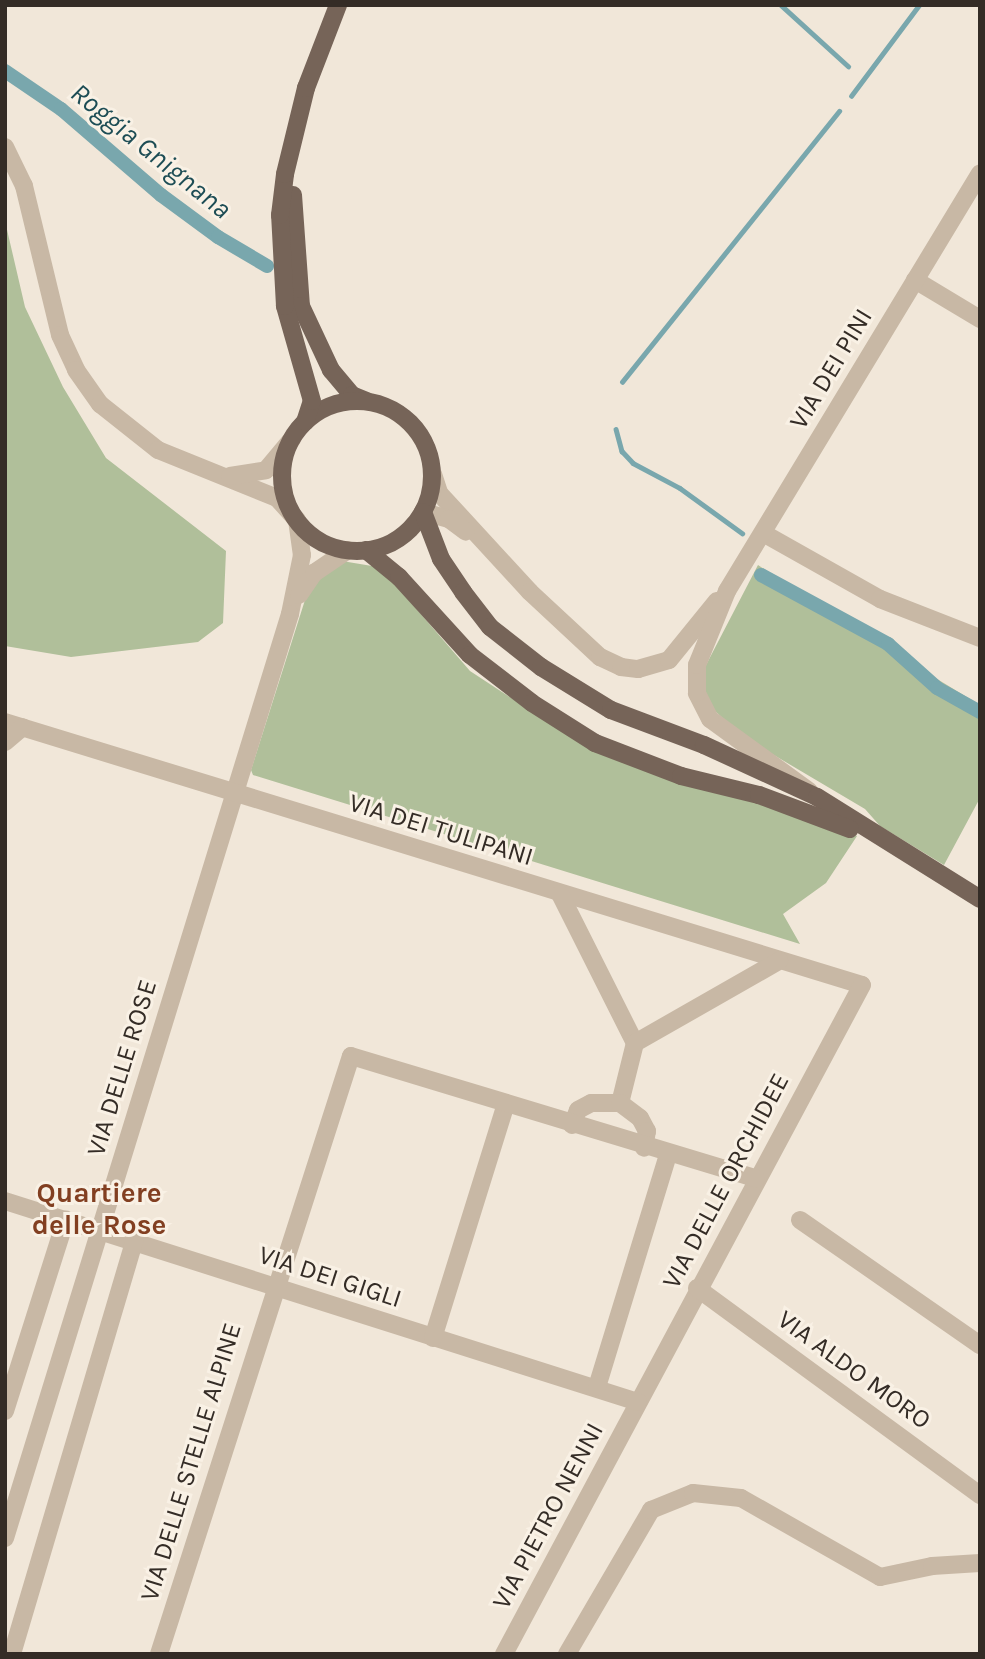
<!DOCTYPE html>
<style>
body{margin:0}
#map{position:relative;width:985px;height:1659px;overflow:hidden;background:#f1e7d9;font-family:Karla,sans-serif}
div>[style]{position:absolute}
.green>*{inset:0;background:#b0bf9a}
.stream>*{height:4.5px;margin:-2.25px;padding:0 2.25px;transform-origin:2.25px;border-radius:2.25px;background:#79a7ad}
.canal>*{height:14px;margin:-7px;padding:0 7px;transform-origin:7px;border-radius:7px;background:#79a7ad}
.minor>*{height:18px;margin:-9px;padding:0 9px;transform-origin:9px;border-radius:9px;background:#c8b8a5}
.major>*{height:18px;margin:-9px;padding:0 9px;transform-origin:9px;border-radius:9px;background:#766458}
.major>.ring{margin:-9px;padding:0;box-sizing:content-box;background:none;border:18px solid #766458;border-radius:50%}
span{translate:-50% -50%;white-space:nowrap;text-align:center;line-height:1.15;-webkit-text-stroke:6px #f9f1e5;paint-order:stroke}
.street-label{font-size:26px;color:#342c26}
.water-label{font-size:28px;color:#1d4d55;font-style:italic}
.neighbourhood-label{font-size:28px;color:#823f21;font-weight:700}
.frame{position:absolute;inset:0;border:7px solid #342c26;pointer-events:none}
</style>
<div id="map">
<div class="green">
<i style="clip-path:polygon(5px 221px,25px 307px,63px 387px,106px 458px,226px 551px,223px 623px,198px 642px,71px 657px,5px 646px)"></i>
<i style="clip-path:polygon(342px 561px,372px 566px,388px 576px,470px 671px,551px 724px,857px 836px,826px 883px,783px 914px,800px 944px,253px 775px,251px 770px,305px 600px,317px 578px)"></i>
<i style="clip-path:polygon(758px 565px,832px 613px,894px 644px,914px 665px,980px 705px,980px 798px,944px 865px,880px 826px,865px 809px,740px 735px,709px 705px,703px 684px,706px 665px)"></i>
</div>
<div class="stream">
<i style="left:781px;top:5px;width:91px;rotate:42.3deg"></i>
<i style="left:851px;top:96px;width:114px;rotate:-53.2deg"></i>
<i style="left:622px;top:382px;width:347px;rotate:-51.3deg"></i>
<i style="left:616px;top:429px;width:23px;rotate:75deg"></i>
<i style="left:622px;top:451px;width:16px;rotate:47deg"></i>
<i style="left:633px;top:463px;width:53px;rotate:28deg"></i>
<i style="left:680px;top:488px;width:77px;rotate:36deg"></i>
</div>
<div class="canal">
<i style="left:5px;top:71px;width:68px;rotate:34.2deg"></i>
<i style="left:61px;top:109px;width:132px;rotate:40.7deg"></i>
<i style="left:161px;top:195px;width:71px;rotate:36.4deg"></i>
<i style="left:218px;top:237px;width:57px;rotate:30.6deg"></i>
<i style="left:761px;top:575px;width:145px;rotate:28.5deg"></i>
<i style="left:888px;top:644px;width:66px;rotate:41.9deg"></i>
<i style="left:937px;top:688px;width:49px;rotate:29.2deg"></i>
</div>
<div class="minor">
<i style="left:5px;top:147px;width:43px;rotate:64deg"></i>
<i style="left:24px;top:186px;width:153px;rotate:76.4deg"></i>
<i style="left:60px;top:335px;width:38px;rotate:65deg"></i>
<i style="left:76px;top:370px;width:42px;rotate:54.8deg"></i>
<i style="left:100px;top:404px;width:74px;rotate:38.4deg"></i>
<i style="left:158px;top:450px;width:128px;rotate:22deg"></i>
<i style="left:277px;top:498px;width:30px;rotate:48deg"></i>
<i style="left:297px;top:520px;width:35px;rotate:82deg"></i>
<i style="left:302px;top:555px;width:60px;rotate:101.5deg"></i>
<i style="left:290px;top:614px;width:967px;rotate:107.14deg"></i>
<i style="left:915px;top:280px;width:76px;rotate:31deg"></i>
<i style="left:433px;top:474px;width:20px;rotate:72deg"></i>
<i style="left:439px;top:493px;width:134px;rotate:47.4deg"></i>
<i style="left:530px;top:592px;width:96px;rotate:42.9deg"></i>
<i style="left:600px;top:657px;width:23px;rotate:25deg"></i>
<i style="left:621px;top:667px;width:17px;rotate:7deg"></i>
<i style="left:638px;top:669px;width:32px;rotate:-16deg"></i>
<i style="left:669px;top:660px;width:76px;rotate:-50.9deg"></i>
<i style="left:230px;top:476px;width:36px;rotate:-9deg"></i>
<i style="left:266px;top:470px;width:40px;rotate:-50deg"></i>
<i style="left:423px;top:512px;width:27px;rotate:15deg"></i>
<i style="left:449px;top:519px;width:21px;rotate:37deg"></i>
<i style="left:763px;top:533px;width:134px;rotate:29.4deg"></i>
<i style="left:880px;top:599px;width:107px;rotate:21.3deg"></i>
<i style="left:299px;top:595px;width:27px;rotate:-56deg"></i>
<i style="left:314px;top:573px;width:41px;rotate:-34.1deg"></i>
<i style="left:5px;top:722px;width:896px;rotate:17.06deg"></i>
<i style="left:862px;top:985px;width:759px;rotate:118.15deg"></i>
<i style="left:5px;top:742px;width:23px;rotate:-40deg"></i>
<i style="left:809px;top:791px;width:122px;rotate:-144deg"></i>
<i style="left:710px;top:719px;width:29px;rotate:-117deg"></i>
<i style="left:697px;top:693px;width:28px;rotate:-90deg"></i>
<i style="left:697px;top:665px;width:80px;rotate:-67.9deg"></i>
<i style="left:727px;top:591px;width:488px;rotate:-58.8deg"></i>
<i style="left:560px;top:894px;width:167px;rotate:63.3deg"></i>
<i style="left:635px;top:1043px;width:62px;rotate:104deg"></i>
<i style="left:635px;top:1043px;width:166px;rotate:-29.7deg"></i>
<i style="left:572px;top:1125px;width:16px;rotate:-68deg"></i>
<i style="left:578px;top:1110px;width:15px;rotate:-28deg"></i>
<i style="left:591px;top:1103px;width:29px"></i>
<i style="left:620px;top:1103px;width:25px;rotate:37deg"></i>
<i style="left:640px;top:1118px;width:15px;rotate:62deg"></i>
<i style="left:647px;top:1131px;width:17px;rotate:100deg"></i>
<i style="left:5px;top:1201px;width:664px;rotate:17.62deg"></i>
<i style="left:800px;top:1220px;width:219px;rotate:34.8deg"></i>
<i style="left:697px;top:1288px;width:351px;rotate:36.2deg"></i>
<i style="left:433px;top:1338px;width:246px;rotate:-72.7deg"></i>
<i style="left:597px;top:1387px;width:243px;rotate:-73deg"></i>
<i style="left:5px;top:1411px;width:201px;rotate:-72.4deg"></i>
<i style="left:12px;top:1654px;width:430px;rotate:-73.5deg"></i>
<i style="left:159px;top:1654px;width:628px;rotate:-72.2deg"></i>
<i style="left:351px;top:1056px;width:423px;rotate:16.8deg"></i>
<i style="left:567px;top:1654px;width:167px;rotate:-59.7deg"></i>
<i style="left:651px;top:1510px;width:45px;rotate:-22deg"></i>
<i style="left:693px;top:1493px;width:48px;rotate:5.9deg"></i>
<i style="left:741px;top:1498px;width:160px;rotate:29.6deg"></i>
<i style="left:880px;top:1577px;width:53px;rotate:-11.9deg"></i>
<i style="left:932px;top:1566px;width:48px;rotate:-3.6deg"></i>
</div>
<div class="major">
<i style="left:293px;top:195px;width:111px;rotate:85.9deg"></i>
<i style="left:301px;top:306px;width:71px;rotate:64.9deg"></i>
<i style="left:331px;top:370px;width:33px;rotate:50deg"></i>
<i style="left:352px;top:395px;width:16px;rotate:22deg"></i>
<i class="ring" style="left:282px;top:401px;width:132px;height:132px"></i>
<i style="left:305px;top:422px;width:22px;rotate:-72deg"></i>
<i style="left:312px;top:401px;width:99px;rotate:-105.9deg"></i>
<i style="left:285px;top:306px;width:91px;rotate:-93.1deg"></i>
<i style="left:280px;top:215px;width:41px;rotate:-83deg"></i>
<i style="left:285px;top:174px;width:89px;rotate:-76.3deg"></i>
<i style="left:306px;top:88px;width:89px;rotate:-68.9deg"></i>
<i style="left:423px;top:512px;width:50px;rotate:69deg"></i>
<i style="left:441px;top:559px;width:40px;rotate:56deg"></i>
<i style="left:463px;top:592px;width:44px;rotate:52.4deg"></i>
<i style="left:490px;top:627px;width:65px;rotate:38.1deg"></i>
<i style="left:541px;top:667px;width:82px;rotate:31.6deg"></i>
<i style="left:611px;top:710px;width:99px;rotate:20.6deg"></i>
<i style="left:704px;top:745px;width:124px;rotate:24.7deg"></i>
<i style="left:817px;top:797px;width:192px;rotate:32deg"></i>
<i style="left:366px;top:550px;width:43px;rotate:39.3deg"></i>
<i style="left:399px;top:577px;width:105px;rotate:47.7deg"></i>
<i style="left:470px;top:655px;width:78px;rotate:37.7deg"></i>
<i style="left:532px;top:703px;width:75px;rotate:32.4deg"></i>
<i style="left:595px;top:743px;width:92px;rotate:21deg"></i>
<i style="left:681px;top:776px;width:80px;rotate:13.7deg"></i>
<i style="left:759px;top:795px;width:97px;rotate:20.5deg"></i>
</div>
<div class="street-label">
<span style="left:831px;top:369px;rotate:-59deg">VIA DEI PINI</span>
<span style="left:441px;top:830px;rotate:17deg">VIA DEI TULIPANI</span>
<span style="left:122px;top:1068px;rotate:-73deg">VIA DELLE ROSE</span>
<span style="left:726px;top:1181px;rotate:-62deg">VIA DELLE ORCHIDEE</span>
<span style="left:330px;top:1277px;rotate:18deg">VIA DEI GIGLI</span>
<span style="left:854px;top:1370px;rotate:36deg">VIA ALDO MORO</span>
<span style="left:191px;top:1462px;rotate:-73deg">VIA DELLE STELLE ALPINE</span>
<span style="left:548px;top:1516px;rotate:-62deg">VIA PIETRO NENNI</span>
</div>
<div class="water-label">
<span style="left:151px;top:151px;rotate:39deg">Roggia Gnignana</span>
</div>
<div class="neighbourhood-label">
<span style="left:99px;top:1209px">Quartiere<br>delle Rose</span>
</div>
<div class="frame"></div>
</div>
